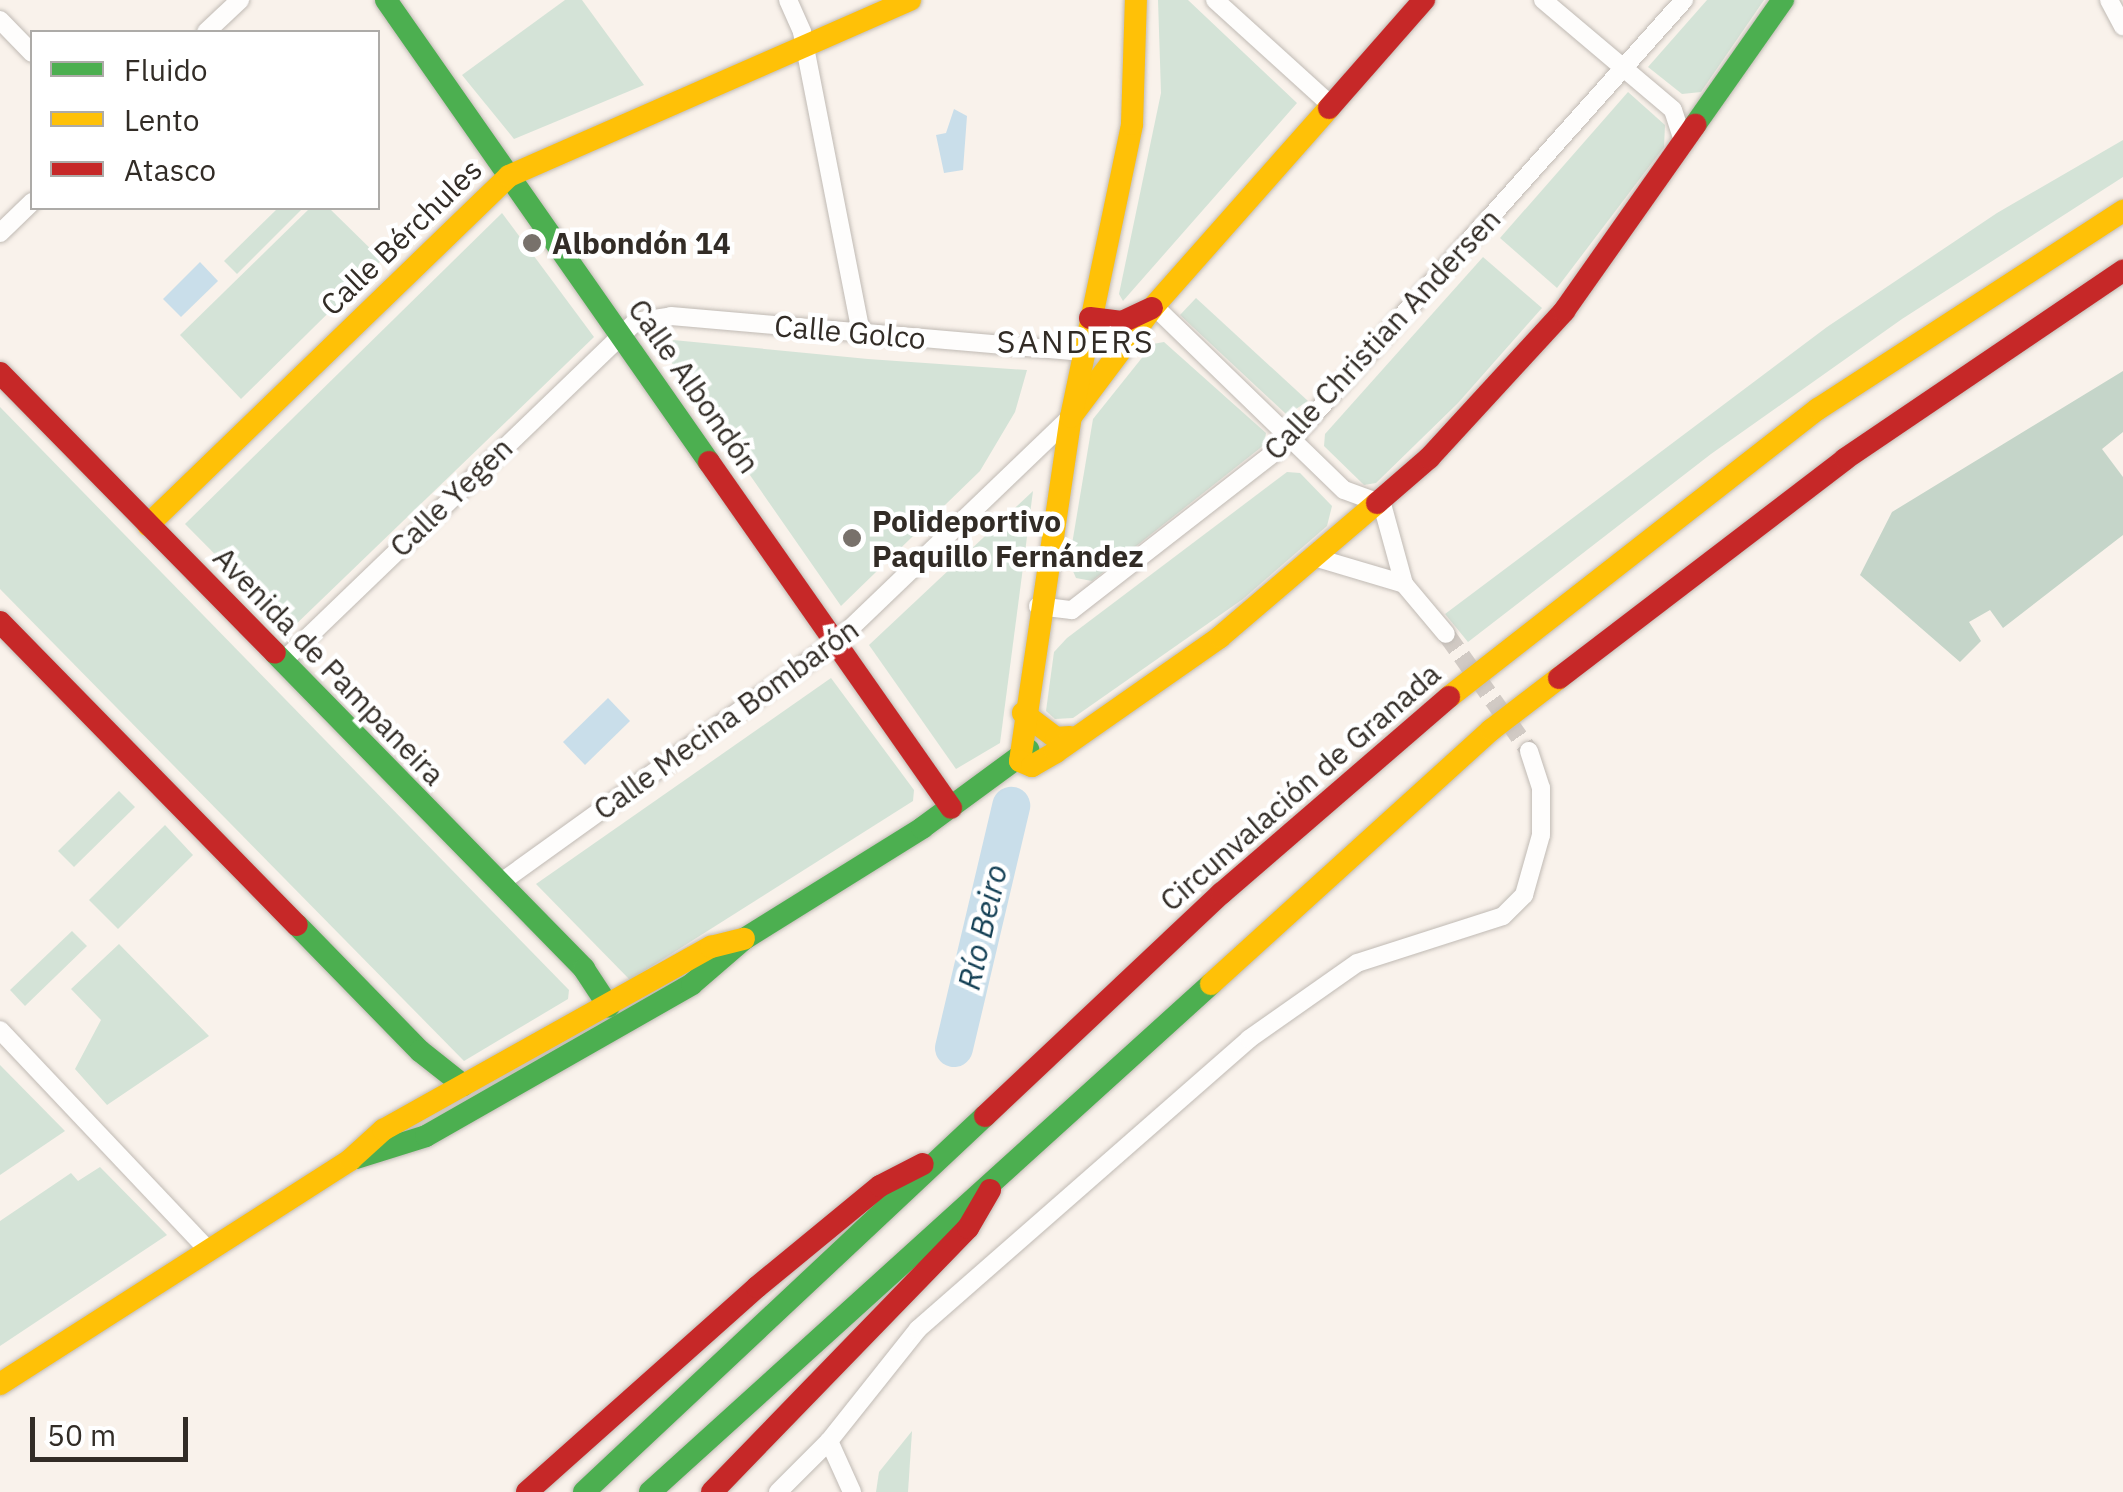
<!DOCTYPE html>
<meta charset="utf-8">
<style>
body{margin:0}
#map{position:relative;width:2123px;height:1492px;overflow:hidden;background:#f9f2eb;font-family:"IBM Plex Sans",sans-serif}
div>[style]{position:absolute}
.green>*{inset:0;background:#d4e3d7}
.forest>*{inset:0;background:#c5d5c9}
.water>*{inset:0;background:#c9deea}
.river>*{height:38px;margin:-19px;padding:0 19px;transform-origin:19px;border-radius:19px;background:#c9deea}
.street-tunnel>*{height:18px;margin-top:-9px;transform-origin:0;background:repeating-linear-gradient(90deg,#d1cac4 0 18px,transparent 0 27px)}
.roads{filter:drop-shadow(0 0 2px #c0bab4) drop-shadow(0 0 2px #c0bab4)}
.street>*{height:18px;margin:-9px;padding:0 9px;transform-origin:9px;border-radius:9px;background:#fefdfc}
.fast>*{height:22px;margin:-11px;padding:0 11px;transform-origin:11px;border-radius:11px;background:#4caf50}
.slow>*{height:22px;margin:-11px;padding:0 11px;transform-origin:11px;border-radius:11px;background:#ffc107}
.jam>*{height:22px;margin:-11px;padding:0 11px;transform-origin:11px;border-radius:11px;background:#c62828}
.dots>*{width:28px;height:28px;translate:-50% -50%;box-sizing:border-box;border:5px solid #fff;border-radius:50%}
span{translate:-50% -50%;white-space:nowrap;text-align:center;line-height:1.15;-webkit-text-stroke:9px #fff;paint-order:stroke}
.street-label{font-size:30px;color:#322c26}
.poi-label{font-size:30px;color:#322c26;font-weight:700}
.left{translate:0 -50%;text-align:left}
.neighbourhood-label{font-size:32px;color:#322c26;letter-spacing:2.5px}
.water-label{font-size:32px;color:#144055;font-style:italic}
.legend{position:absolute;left:30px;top:30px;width:350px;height:180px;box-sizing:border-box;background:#fff;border:2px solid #adaba8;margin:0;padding:12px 18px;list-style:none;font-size:30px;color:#322c26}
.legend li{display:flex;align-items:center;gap:20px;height:50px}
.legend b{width:50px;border:2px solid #adaba8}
.scale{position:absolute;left:30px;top:1417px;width:158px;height:45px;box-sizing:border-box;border:5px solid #322c26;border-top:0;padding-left:12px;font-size:30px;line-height:35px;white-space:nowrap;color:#322c26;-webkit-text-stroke:8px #fff;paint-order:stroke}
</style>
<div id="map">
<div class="green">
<i style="clip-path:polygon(565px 0,582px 0,644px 85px,514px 139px,462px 75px)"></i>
<i style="clip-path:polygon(1158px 0,1188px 0,1297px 103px,1123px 301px,1119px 294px,1161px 93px)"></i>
<i style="clip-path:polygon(1707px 0,1764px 0,1701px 92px,1682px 94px,1648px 67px)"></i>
<i style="clip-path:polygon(1628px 92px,1665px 125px,1664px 147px,1557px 288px,1500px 238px)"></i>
<i style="clip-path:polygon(2123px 140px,2123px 177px,1902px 319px,1711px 454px,1468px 642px,1445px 614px,1827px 327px,1997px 213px)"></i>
<i style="clip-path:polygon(278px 208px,301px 210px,237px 274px,224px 261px)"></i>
<i style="clip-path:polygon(310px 208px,329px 208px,382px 260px,241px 399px,180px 335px)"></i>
<i style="clip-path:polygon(502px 213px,594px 337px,290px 630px,185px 524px)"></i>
<i style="clip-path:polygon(1483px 257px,1542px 308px,1458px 403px,1376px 483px,1364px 485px,1324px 446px,1325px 434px)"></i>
<i style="clip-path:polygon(1196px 298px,1308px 401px,1287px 415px,1180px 315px)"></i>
<i style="clip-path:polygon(673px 340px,868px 359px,1027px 370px,1015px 412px,980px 471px,841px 606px,665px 353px)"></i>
<i style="clip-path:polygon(1164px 342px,1266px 433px,1264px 445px,1092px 581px,1076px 578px,1069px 562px,1093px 419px,1153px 344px)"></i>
<i style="clip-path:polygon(0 407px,569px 990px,568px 999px,464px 1061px,0 589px)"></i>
<i style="clip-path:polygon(1287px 472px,1300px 473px,1332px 506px,1327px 526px,1243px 599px,1073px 718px,1055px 719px,1046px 711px,1054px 652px,1067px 638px)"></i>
<i style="clip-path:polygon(1033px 491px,1000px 743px,956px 769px,869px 645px)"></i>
<i style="clip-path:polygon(831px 678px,914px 790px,913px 801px,630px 980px,536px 884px)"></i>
<i style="clip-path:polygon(119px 791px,135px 807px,74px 867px,58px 851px)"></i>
<i style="clip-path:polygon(165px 825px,193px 855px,118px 929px,89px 900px)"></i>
<i style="clip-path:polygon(72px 931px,87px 946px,25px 1006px,10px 990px)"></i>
<i style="clip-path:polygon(119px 944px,209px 1036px,107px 1105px,75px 1069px,101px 1020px,71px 989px)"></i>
<i style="clip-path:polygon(0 1065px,65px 1131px,0 1175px)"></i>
<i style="clip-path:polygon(100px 1167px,167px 1235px,0 1346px,0 1221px,71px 1173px,78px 1181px)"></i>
<i style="clip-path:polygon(912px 1431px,908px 1492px,876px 1492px,879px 1472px)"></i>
</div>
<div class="forest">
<i style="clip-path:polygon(2123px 371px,2123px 432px,2102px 449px,2123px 477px,2123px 535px,2003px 628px,1990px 610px,1969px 622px,1981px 641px,1960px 662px,1860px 575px,1892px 512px)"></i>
</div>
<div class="water">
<i style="clip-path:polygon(954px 109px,967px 116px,963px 170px,944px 173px,936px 135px,946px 133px)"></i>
<i style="clip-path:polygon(200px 262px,218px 281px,181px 317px,163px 299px)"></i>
<i style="clip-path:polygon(608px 698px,630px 721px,585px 765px,563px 742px)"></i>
</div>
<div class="river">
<i style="left:954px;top:1048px;width:249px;rotate:-76.7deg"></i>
</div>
<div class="street-tunnel">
<i style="left:1446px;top:634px;width:143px;rotate:54.6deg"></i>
</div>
<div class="roads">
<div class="street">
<i style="left:788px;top:0;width:35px;rotate:66deg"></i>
<i style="left:802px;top:32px;width:308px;rotate:78.9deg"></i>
<i style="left:1215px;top:0;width:156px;rotate:42.2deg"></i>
<i style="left:1543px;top:0;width:170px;rotate:40.2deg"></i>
<i style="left:1673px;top:110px;width:35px;rotate:72deg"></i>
<i style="left:2109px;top:0;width:30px;rotate:62deg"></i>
<i style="left:0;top:20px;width:46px;rotate:45.9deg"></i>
<i style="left:206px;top:32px;width:47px;rotate:-43.3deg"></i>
<i style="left:0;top:233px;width:45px;rotate:-44.1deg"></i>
<i style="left:1154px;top:306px;width:264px;rotate:44.1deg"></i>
<i style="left:1344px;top:490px;width:40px;rotate:20.2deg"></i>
<i style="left:1382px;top:504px;width:83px;rotate:74.6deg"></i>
<i style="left:1404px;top:584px;width:65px;rotate:50deg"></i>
<i style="left:1317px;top:558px;width:91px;rotate:16.6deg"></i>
<i style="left:1038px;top:606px;width:34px;rotate:7deg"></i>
<i style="left:1072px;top:610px;width:281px;rotate:-37.9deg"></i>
<i style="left:1294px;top:437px;width:586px;rotate:-48.25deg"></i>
<i style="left:282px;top:662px;width:490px;rotate:-43.9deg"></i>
<i style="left:635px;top:322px;width:36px;rotate:-9deg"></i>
<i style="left:671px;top:316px;width:414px;rotate:5deg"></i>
<i style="left:500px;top:883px;width:413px;rotate:-35.7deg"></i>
<i style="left:836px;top:642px;width:325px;rotate:-43.8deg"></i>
<i style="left:0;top:1030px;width:300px;rotate:46.6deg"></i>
<i style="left:829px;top:1441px;width:56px;rotate:65.7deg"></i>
<i style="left:778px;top:1492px;width:72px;rotate:-45deg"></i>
<i style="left:829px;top:1441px;width:143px;rotate:-51.5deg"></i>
<i style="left:918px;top:1329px;width:440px;rotate:-41.2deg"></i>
<i style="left:1249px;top:1039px;width:132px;rotate:-35.1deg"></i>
<i style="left:1357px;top:963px;width:153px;rotate:-17.8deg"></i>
<i style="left:1503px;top:916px;width:30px;rotate:-45deg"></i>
<i style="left:1524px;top:895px;width:62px;rotate:-74.2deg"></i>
<i style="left:1541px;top:835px;width:47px;rotate:-90deg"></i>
<i style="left:1541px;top:788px;width:39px;rotate:-108deg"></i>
</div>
<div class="fast">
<i style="left:386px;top:0;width:564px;rotate:55.04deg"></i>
<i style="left:1695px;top:125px;width:153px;rotate:-54.9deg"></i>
<i style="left:275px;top:653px;width:442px;rotate:45.6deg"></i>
<i style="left:584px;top:969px;width:45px;rotate:56.7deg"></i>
<i style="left:297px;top:925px;width:176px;rotate:45.7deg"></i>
<i style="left:420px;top:1051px;width:55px;rotate:38.3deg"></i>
<i style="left:356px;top:1158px;width:73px;rotate:-17.4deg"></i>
<i style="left:426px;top:1136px;width:306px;rotate:-29.7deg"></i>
<i style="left:692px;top:984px;width:69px;rotate:-40.9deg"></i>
<i style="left:744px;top:939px;width:210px;rotate:-31.9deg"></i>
<i style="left:922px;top:828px;width:132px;rotate:-36.3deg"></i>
<i style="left:584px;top:1492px;width:550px;rotate:-43.16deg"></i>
<i style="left:650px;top:1492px;width:757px;rotate:-42.16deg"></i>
</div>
<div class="slow">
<i style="left:1073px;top:414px;width:135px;rotate:-53.1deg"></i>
<i style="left:1154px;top:306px;width:264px;rotate:-48.5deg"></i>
<i style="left:148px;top:525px;width:502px;rotate:-44.03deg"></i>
<i style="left:509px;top:176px;width:438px;rotate:-23.7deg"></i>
<i style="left:1449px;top:697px;width:468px;rotate:-38deg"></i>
<i style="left:1818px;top:409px;width:364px;rotate:-33deg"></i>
<i style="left:1023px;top:713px;width:41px;rotate:37.1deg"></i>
<i style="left:1056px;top:738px;width:14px;rotate:-4deg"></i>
<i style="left:1020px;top:761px;width:348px;rotate:-81.6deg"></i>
<i style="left:1071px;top:417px;width:299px;rotate:-78.2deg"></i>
<i style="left:1132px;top:124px;width:124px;rotate:-88.2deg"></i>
<i style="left:1020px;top:761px;width:13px;rotate:23deg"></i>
<i style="left:1032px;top:766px;width:28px;rotate:-30deg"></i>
<i style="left:1056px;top:752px;width:200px;rotate:-35deg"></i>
<i style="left:1220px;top:637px;width:206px;rotate:-40.5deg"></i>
<i style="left:1211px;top:984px;width:378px;rotate:-42.2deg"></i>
<i style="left:1491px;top:730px;width:86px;rotate:-37.4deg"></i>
<i style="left:0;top:1384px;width:416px;rotate:-32.6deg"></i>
<i style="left:350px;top:1160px;width:45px;rotate:-42.3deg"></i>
<i style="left:383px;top:1130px;width:376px;rotate:-29.2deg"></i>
<i style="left:711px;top:947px;width:34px;rotate:-14deg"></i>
</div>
<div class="jam">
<i style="left:1329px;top:108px;width:144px;rotate:-48.7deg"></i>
<i style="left:1090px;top:318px;width:32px;rotate:7deg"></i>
<i style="left:1122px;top:322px;width:33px;rotate:-25deg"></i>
<i style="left:0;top:373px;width:392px;rotate:45.5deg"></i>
<i style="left:709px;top:462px;width:422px;rotate:55deg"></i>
<i style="left:1377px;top:503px;width:69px;rotate:-40.9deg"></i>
<i style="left:1429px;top:458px;width:200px;rotate:-47.4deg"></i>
<i style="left:1564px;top:311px;width:228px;rotate:-54.8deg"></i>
<i style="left:0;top:622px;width:424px;rotate:45.6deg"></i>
<i style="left:1559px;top:678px;width:360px;rotate:-37.4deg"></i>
<i style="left:1845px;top:459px;width:336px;rotate:-34.1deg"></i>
<i style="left:985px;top:1116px;width:325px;rotate:-43.3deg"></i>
<i style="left:1222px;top:893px;width:300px;rotate:-40.8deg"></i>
<i style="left:527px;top:1492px;width:308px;rotate:-41.7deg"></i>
<i style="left:757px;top:1287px;width:159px;rotate:-39.4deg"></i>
<i style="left:880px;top:1186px;width:48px;rotate:-27.1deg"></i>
<i style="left:712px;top:1492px;width:368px;rotate:-45.9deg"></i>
<i style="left:968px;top:1228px;width:44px;rotate:-59.9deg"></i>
</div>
</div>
<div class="dots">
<i style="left:532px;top:243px;background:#78716b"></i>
<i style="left:852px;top:538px;background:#78716b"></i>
</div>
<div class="street-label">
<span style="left:401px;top:237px;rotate:-44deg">Calle Bérchules</span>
<span style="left:850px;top:332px;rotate:5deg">Calle Golco</span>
<span style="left:1382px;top:334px;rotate:-47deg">Calle Christian Andersen</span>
<span style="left:694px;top:386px;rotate:55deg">Calle Albondón</span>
<span style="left:451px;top:497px;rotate:-44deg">Calle Yegen</span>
<span style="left:329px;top:666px;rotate:46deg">Avenida de Pampaneira</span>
<span style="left:726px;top:719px;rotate:-36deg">Calle Mecina Bombarón</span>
<span style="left:1300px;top:787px;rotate:-41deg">Circunvalación de Granada</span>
</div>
<div class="poi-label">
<span class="left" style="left:552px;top:243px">Albondón 14</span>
<span class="left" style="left:872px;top:538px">Polideportivo<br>Paquillo Fernández</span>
</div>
<div class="neighbourhood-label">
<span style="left:1076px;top:341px">SANDERS</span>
</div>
<div class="water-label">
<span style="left:982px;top:927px;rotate:-77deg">Río Beiro</span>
</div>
<ul class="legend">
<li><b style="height:12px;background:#4caf50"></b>Fluido</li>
<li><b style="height:12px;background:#ffc107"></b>Lento</li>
<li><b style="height:12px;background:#c62828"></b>Atasco</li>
</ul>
<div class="scale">50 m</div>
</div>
